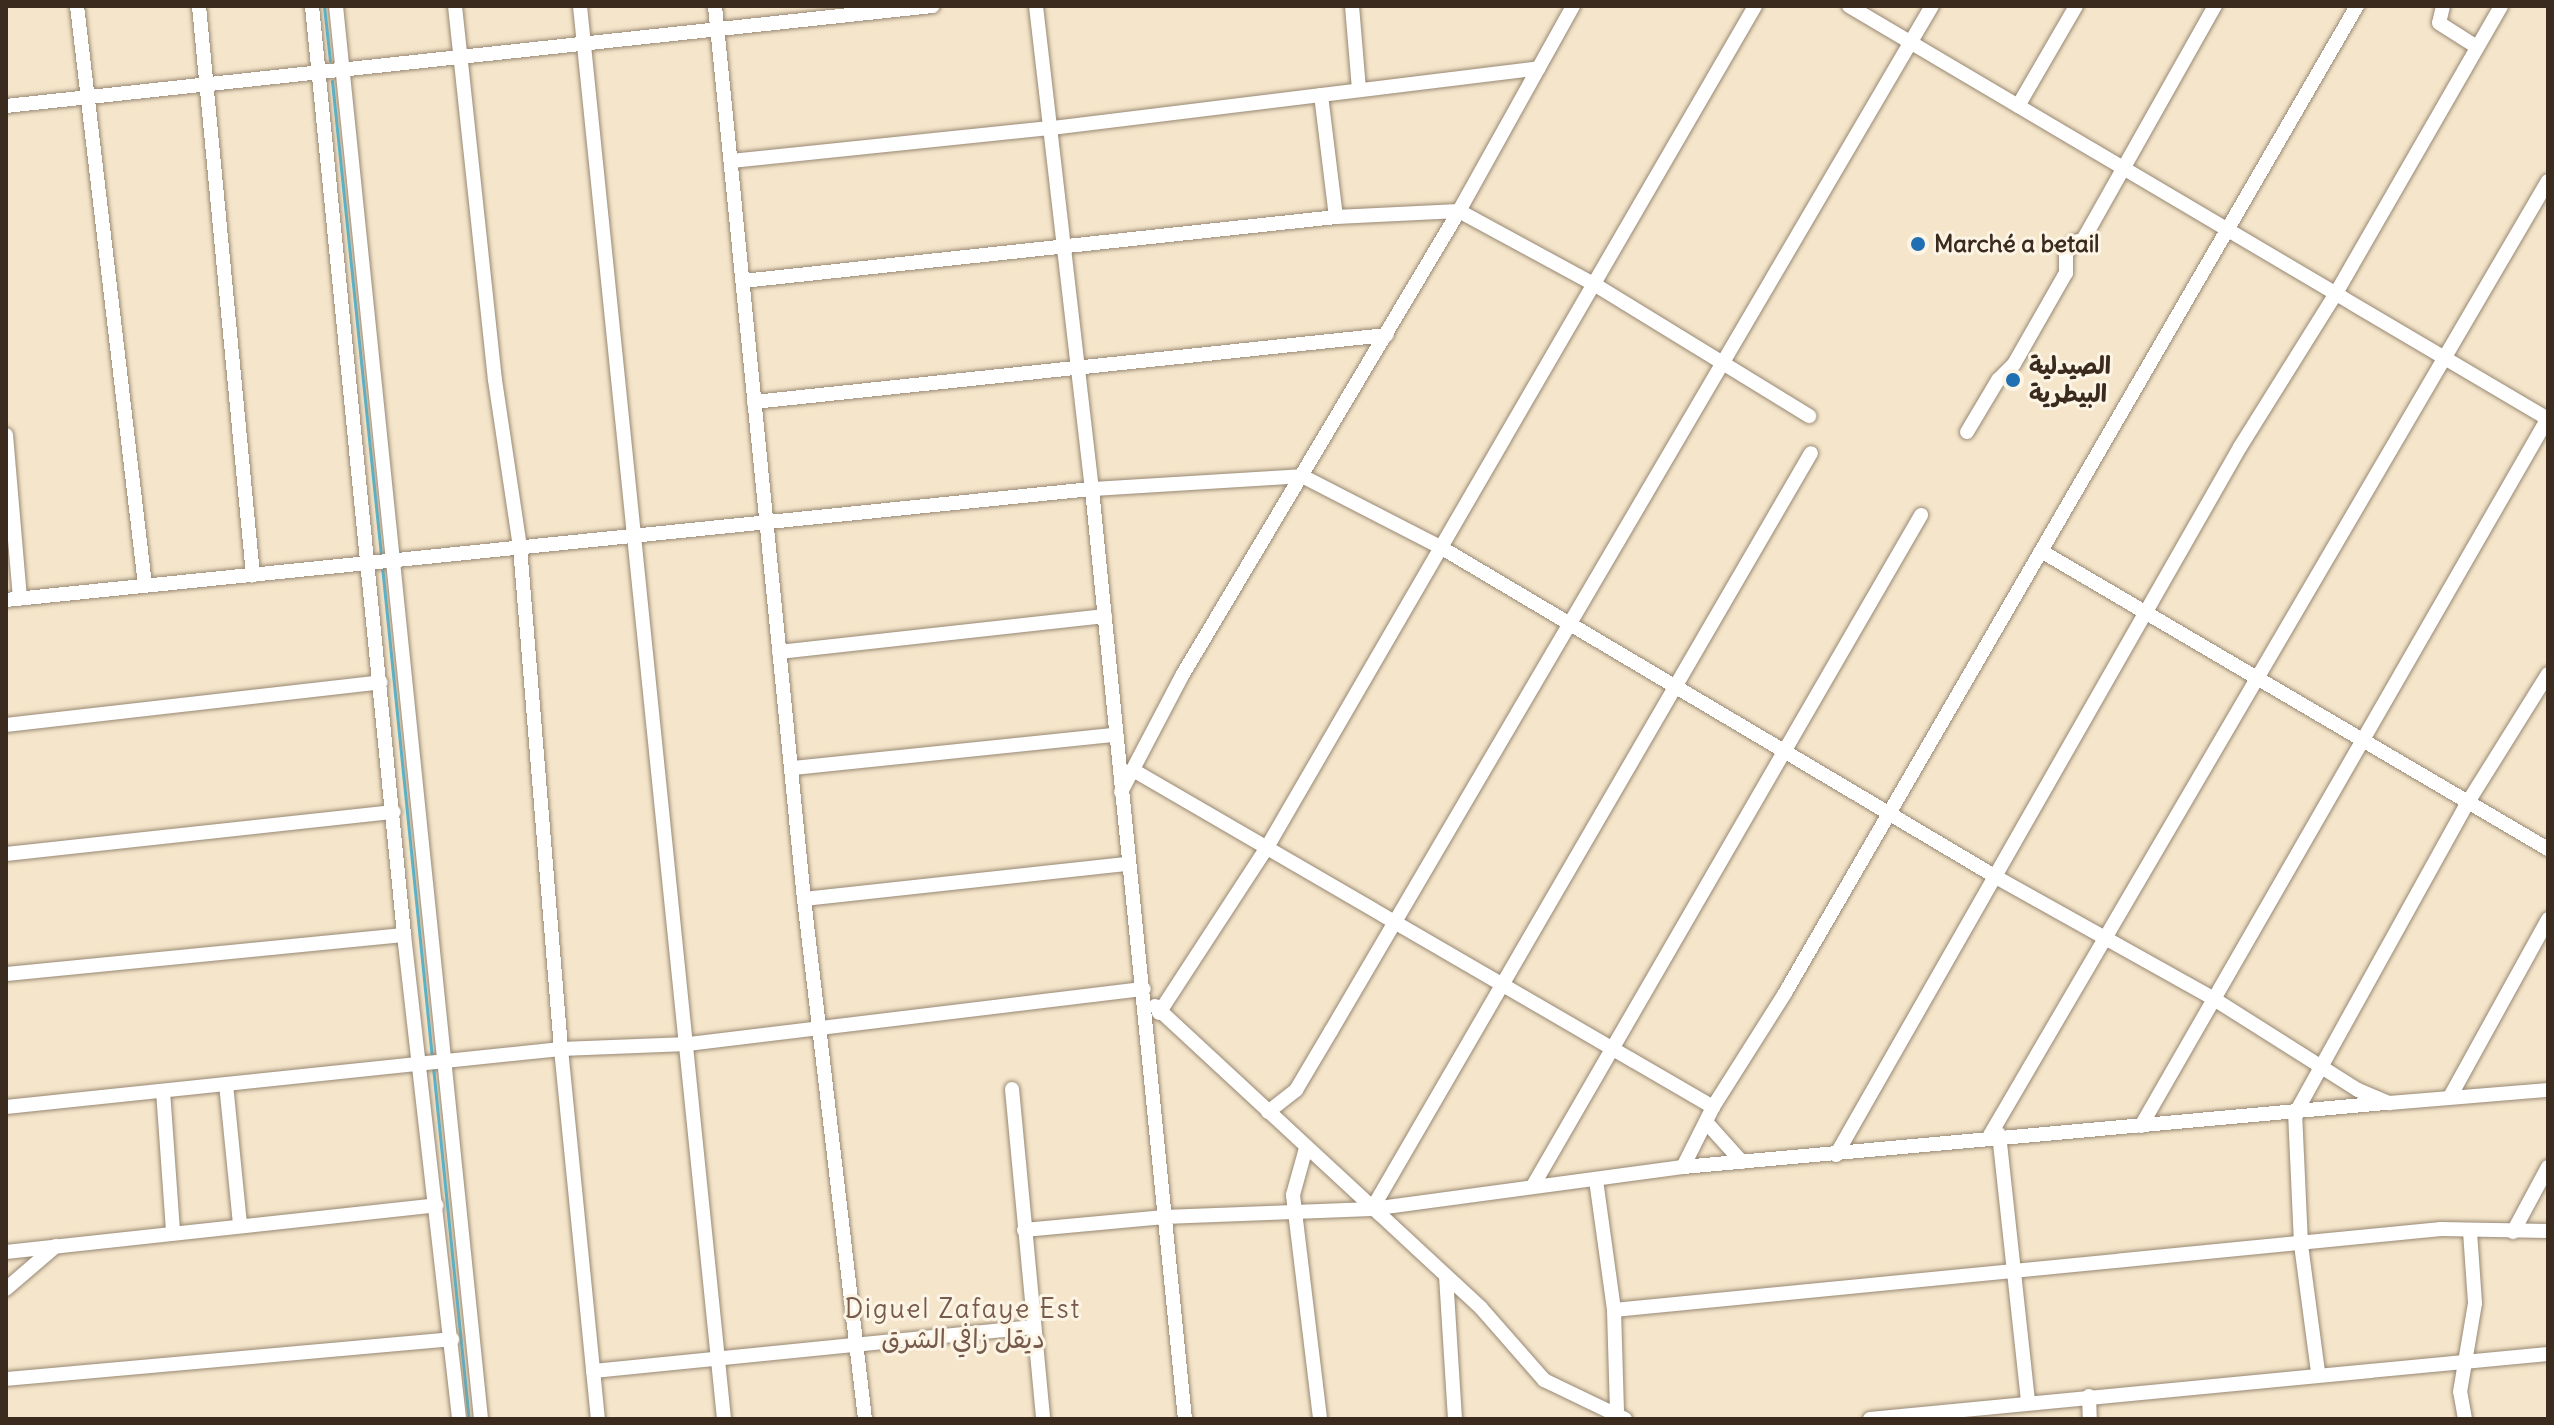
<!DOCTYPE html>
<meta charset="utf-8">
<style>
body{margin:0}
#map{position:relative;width:2554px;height:1425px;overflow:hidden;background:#f5e6cb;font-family:Delius,"Playpen Sans Arabic",sans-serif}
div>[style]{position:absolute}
.stream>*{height:3px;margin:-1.5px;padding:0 1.5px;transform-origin:1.5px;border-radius:1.5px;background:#54b7d2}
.roads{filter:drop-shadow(0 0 2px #988874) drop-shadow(0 0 2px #988874)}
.minor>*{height:14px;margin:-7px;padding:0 7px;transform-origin:7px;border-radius:7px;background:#fff}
.dots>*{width:22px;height:22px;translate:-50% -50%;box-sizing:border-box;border:4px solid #fcf5e5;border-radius:50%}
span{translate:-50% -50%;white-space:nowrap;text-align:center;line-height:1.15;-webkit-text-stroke:6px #fcf5e5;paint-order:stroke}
.poi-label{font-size:24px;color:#3b2a1e;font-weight:700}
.left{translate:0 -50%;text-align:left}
.neighbourhood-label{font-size:26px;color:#765a4b;letter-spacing:2px}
.frame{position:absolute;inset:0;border:8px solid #3b2a1e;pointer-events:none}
</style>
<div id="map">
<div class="stream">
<i style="left:324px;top:6px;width:55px;rotate:83.8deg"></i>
<i style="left:332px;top:81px;width:480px;rotate:84.1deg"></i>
<i style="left:382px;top:566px;width:493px;rotate:84.2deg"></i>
<i style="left:433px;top:1067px;width:354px;rotate:84.2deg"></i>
</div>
<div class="roads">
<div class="minor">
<i style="left:77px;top:6px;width:583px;rotate:83.3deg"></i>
<i style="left:199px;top:6px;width:572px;rotate:84.58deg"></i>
<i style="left:312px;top:6px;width:934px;rotate:84.34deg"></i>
<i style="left:404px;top:935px;width:487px;rotate:83.5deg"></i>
<i style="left:336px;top:6px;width:1420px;rotate:84.14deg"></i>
<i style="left:455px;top:6px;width:376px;rotate:83.9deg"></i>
<i style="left:495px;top:380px;width:169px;rotate:81.5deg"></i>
<i style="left:520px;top:547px;width:504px;rotate:85.33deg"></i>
<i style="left:561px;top:1049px;width:372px;rotate:84.3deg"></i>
<i style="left:580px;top:6px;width:1420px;rotate:84.18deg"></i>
<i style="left:715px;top:6px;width:897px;rotate:84.31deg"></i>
<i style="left:804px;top:899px;width:524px;rotate:83.31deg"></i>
<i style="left:1036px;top:6px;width:486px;rotate:83.4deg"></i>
<i style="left:1092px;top:489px;width:935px;rotate:84.29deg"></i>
<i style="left:1352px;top:6px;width:84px;rotate:85.2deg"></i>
<i style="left:1849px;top:6px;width:812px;rotate:30.58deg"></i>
<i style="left:2443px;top:6px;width:17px;rotate:103deg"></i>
<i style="left:2439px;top:23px;width:45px;rotate:32.3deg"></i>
<i style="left:1321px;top:95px;width:123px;rotate:83deg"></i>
<i style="left:6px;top:106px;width:932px;rotate:-6.16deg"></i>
<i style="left:2018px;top:106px;width:116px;rotate:-59.9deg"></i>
<i style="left:731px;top:161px;width:323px;rotate:-5.9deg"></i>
<i style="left:1052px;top:128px;width:490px;rotate:-7deg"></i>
<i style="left:743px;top:281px;width:596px;rotate:-6.16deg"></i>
<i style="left:1336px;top:217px;width:123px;rotate:-2.8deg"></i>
<i style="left:1459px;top:211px;width:157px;rotate:28.5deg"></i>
<i style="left:1597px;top:286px;width:249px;rotate:31.5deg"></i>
<i style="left:754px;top:402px;width:636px;rotate:-6.05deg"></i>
<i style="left:1967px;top:432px;width:61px;rotate:-59.2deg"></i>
<i style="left:1998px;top:380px;width:23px;rotate:-45deg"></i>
<i style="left:2014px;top:364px;width:105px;rotate:-60.3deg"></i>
<i style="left:2066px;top:273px;width:19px;rotate:-90deg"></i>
<i style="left:2066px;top:254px;width:14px;rotate:-56deg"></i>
<i style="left:2074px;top:242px;width:9px;rotate:-13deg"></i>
<i style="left:2083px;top:240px;width:269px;rotate:-60.6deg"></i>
<i style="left:6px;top:435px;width:164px;rotate:85.1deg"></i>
<i style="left:2041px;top:551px;width:588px;rotate:30.45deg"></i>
<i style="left:6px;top:600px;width:1092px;rotate:-5.84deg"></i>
<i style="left:1092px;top:489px;width:210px;rotate:-3.5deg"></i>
<i style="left:1302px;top:476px;width:157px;rotate:27.2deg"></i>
<i style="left:1442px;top:548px;width:644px;rotate:30.7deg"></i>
<i style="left:1996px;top:877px;width:250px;rotate:29.2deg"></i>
<i style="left:2214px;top:999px;width:170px;rotate:32.3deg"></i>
<i style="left:2358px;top:1090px;width:34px;rotate:23deg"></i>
<i style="left:2389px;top:1103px;width:160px;rotate:-4.7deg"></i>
<i style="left:779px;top:652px;width:328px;rotate:-6.3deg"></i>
<i style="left:6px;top:725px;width:377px;rotate:-6.5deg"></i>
<i style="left:793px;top:768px;width:324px;rotate:-5.9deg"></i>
<i style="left:1133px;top:770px;width:671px;rotate:30.16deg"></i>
<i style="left:1121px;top:792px;width:133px;rotate:-62.3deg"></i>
<i style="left:1183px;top:674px;width:539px;rotate:-59.2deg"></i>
<i style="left:1459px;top:211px;width:235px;rotate:-60.9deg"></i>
<i style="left:6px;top:854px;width:390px;rotate:-6.2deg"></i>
<i style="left:804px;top:899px;width:326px;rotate:-6.2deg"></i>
<i style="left:6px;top:974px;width:400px;rotate:-5.6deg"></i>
<i style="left:1155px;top:1006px;width:444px;rotate:42.8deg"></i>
<i style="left:1481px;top:1308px;width:96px;rotate:48.8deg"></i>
<i style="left:1544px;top:1380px;width:90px;rotate:25.7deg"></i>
<i style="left:1159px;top:1013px;width:196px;rotate:-56.9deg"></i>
<i style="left:1266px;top:849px;width:975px;rotate:-59.88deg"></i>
<i style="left:226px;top:1084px;width:142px;rotate:84.3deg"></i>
<i style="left:1012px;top:1089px;width:331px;rotate:84.6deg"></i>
<i style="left:163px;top:1091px;width:140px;rotate:85.9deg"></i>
<i style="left:2451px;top:1095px;width:201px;rotate:-61.1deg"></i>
<i style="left:6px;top:1107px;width:558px;rotate:-5.97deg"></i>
<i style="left:561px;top:1049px;width:127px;rotate:-2.3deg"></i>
<i style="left:688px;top:1044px;width:459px;rotate:-6.9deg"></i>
<i style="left:1268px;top:1112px;width:36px;rotate:-38deg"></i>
<i style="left:1296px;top:1090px;width:69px;rotate:-59.3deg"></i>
<i style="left:1331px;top:1031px;width:1188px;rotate:-59.62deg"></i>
<i style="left:1706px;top:1122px;width:54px;rotate:48deg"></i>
<i style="left:2141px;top:1126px;width:817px;rotate:-60.11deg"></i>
<i style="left:1999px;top:1134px;width:269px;rotate:83.8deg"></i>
<i style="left:1990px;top:1135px;width:1105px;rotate:-59.68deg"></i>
<i style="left:1306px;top:1148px;width:49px;rotate:105.5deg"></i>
<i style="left:1293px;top:1195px;width:226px;rotate:83.1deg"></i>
<i style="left:1836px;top:1155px;width:815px;rotate:-60.29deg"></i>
<i style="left:2240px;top:447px;width:179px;rotate:-58deg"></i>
<i style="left:2335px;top:295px;width:333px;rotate:-60.1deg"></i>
<i style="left:1683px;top:1167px;width:67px;rotate:-63.4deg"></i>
<i style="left:1713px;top:1107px;width:135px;rotate:-57.7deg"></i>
<i style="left:1785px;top:993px;width:1141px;rotate:-59.91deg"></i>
<i style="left:1596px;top:1180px;width:131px;rotate:82.1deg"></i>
<i style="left:1614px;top:1310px;width:104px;rotate:88.3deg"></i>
<i style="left:1534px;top:1184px;width:773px;rotate:-59.95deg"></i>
<i style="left:1372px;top:1209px;width:874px;rotate:-59.86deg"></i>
<i style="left:1024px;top:1230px;width:141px;rotate:-5.3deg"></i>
<i style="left:1164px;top:1217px;width:208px;rotate:-2.2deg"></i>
<i style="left:1372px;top:1209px;width:314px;rotate:-7.7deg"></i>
<i style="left:1683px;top:1167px;width:705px;rotate:-5.21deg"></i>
<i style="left:2513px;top:1232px;width:74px;rotate:-61.7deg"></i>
<i style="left:6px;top:1252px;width:433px;rotate:-6.2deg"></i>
<i style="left:1446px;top:1276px;width:143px;rotate:86.4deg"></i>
<i style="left:6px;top:1289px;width:66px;rotate:-40.7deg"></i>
<i style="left:1614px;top:1310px;width:831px;rotate:-5.59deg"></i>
<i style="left:2441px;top:1229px;width:107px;rotate:1.1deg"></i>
<i style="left:593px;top:1371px;width:443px;rotate:-5.7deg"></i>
<i style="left:2318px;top:1372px;width:129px;rotate:-97.6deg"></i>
<i style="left:2301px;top:1244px;width:130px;rotate:-92.6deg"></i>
<i style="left:2295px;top:1114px;width:357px;rotate:-61deg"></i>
<i style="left:2468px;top:802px;width:151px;rotate:-58deg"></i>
<i style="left:6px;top:1379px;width:448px;rotate:-5.1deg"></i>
<i style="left:2089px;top:1396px;width:23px;rotate:88deg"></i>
<i style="left:1870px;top:1419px;width:681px;rotate:-5.48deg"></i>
<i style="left:2465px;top:1419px;width:27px;rotate:-100deg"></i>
<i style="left:2460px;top:1392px;width:90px;rotate:-80.4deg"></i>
<i style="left:2475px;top:1303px;width:71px;rotate:-94deg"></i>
</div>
</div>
<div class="dots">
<i style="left:1918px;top:244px;background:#1f6fb2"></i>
<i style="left:2013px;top:380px;background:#1f6fb2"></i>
</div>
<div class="poi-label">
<span class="left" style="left:1934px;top:244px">Marché a betail</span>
<span class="left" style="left:2029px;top:380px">الصيدلية<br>البيطرية</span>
</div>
<div class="neighbourhood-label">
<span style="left:963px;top:1324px">Diguel Zafaye Est<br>ديقل زافي الشرق</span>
</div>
<div class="frame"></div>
</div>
